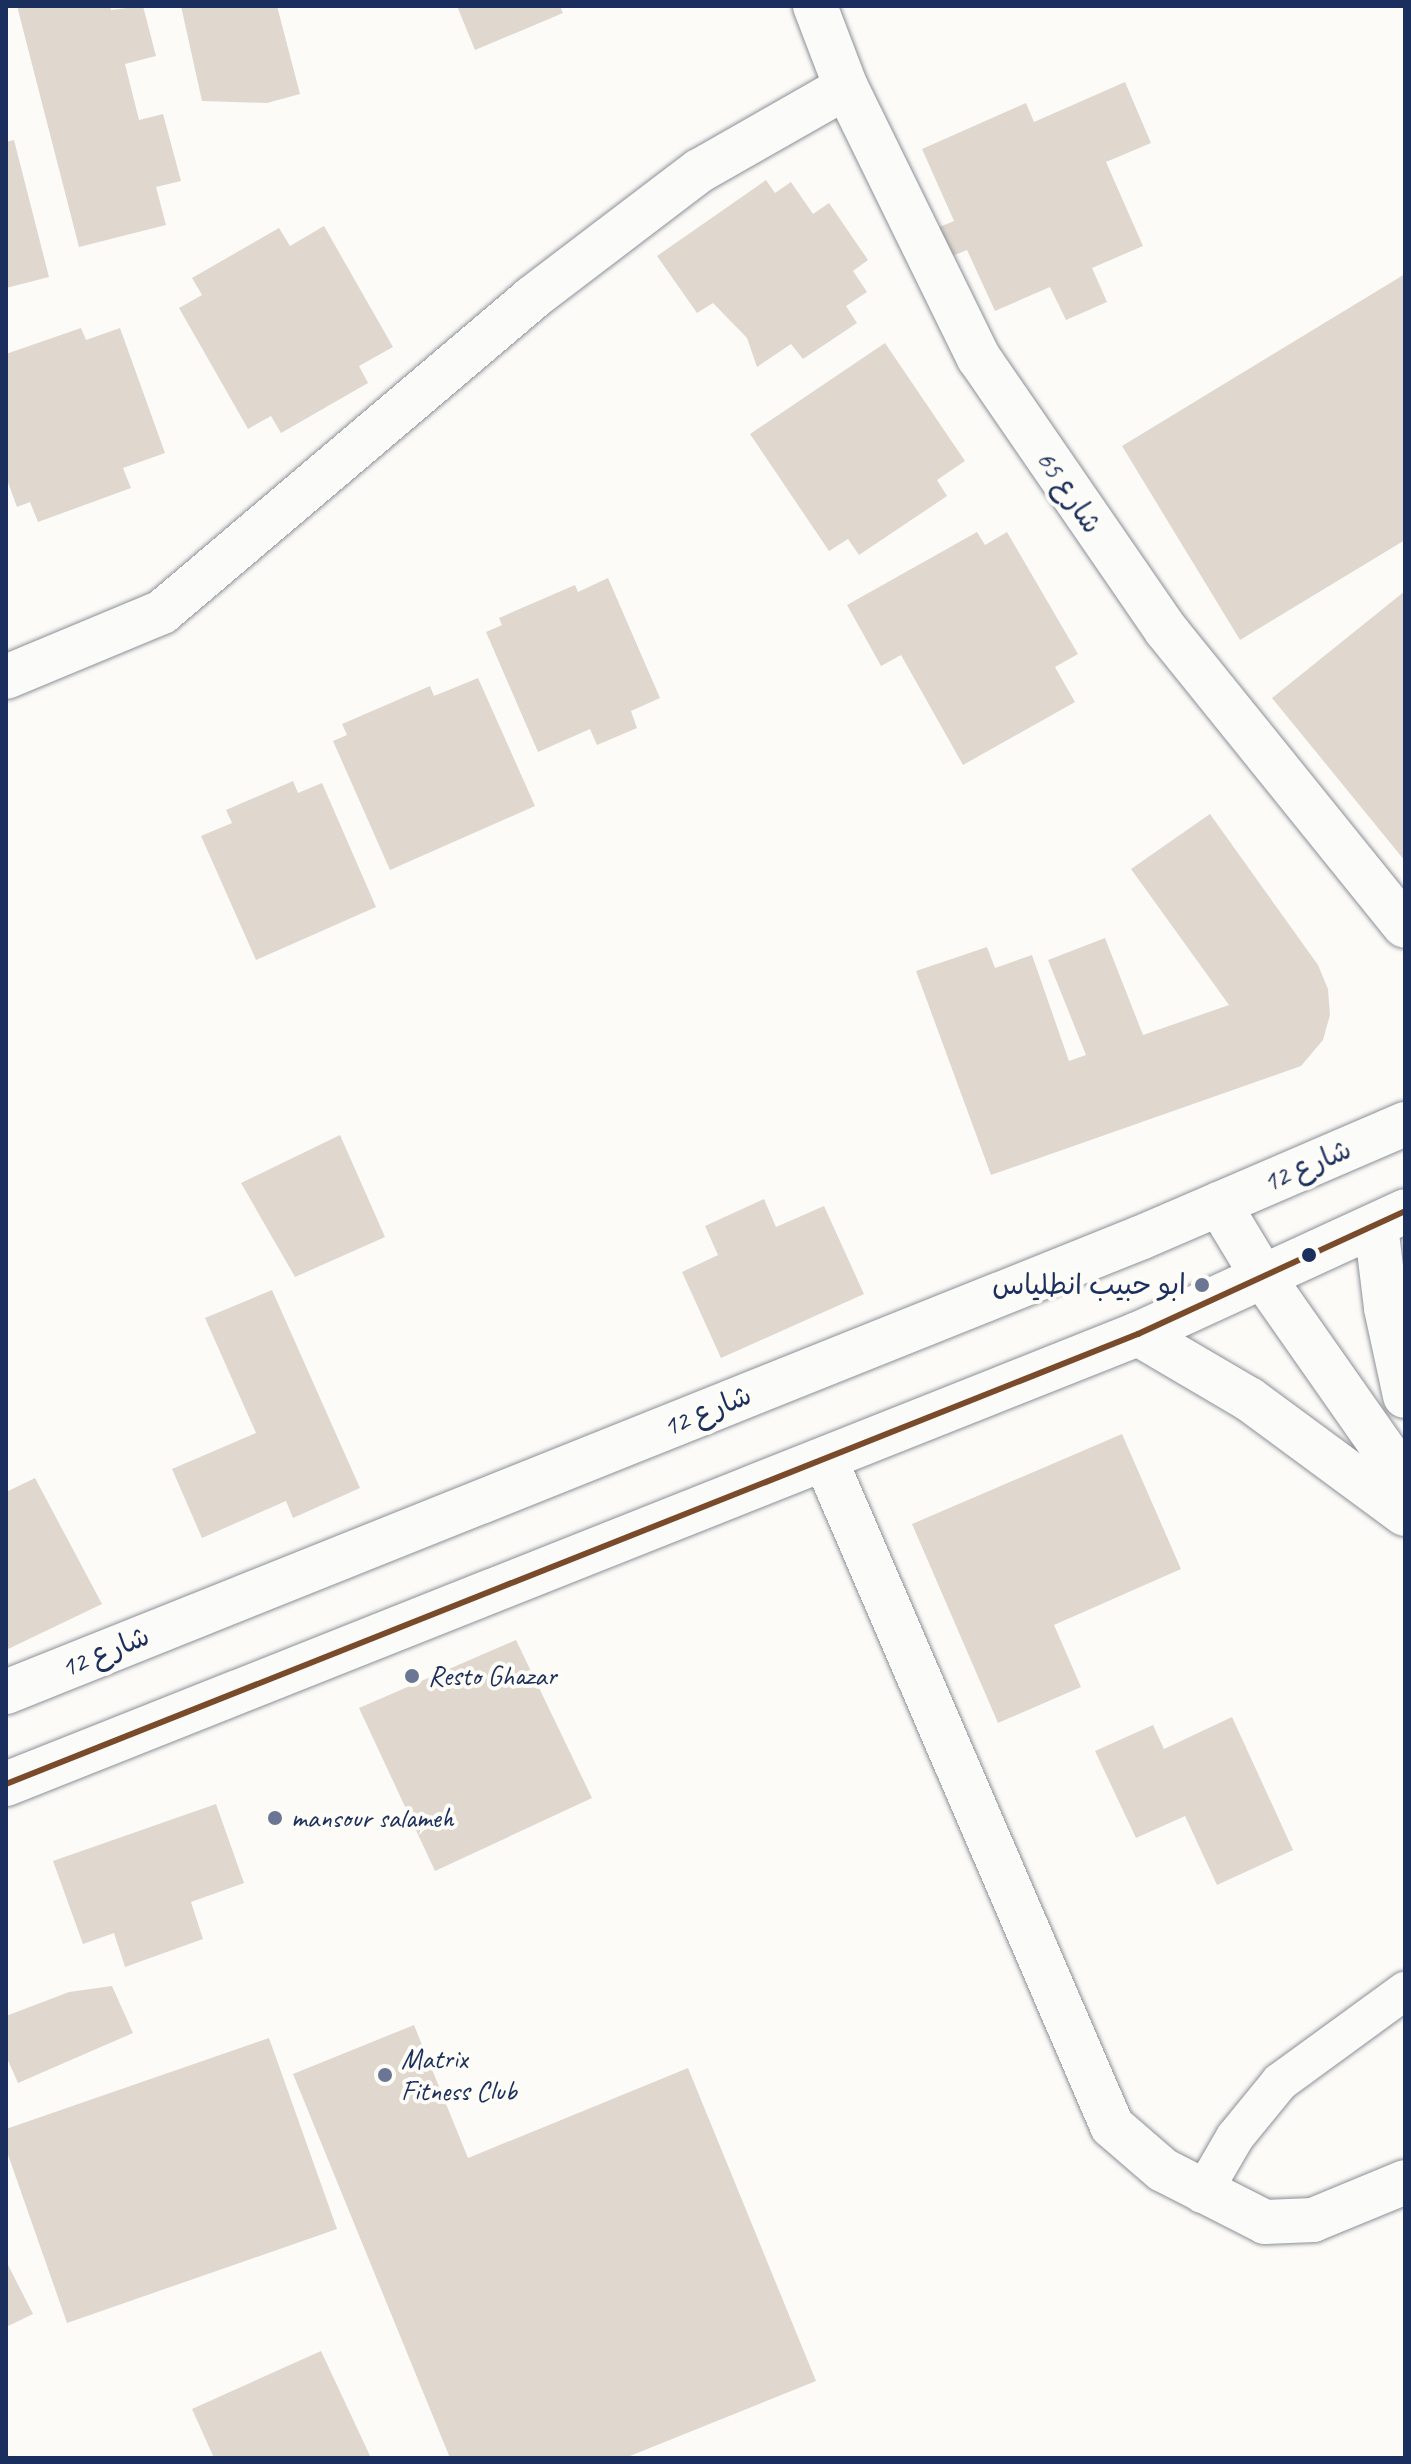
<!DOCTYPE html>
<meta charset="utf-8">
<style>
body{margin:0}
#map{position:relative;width:1411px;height:2464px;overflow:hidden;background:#fcfbf8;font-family:Caveat,"Playpen Sans Arabic",sans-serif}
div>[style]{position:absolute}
.building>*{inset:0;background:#e0d7cf}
.roads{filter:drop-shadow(0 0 2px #8c9097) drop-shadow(0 0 2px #8c9097)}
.lane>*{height:38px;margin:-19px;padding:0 19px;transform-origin:19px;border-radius:19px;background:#fbfbf9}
.street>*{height:44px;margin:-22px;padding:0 22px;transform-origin:22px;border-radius:22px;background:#fbfbf9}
.secondary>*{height:44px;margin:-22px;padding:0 22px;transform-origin:22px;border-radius:22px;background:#fbfbf9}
.bus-1>*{height:6px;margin:-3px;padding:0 3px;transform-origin:3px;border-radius:3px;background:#7a4b2a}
.dots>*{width:22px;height:22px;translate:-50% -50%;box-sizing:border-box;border:4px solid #fdfcf7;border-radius:50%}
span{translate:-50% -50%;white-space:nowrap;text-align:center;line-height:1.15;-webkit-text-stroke:8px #fdfcf7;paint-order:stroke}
.street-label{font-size:28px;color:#1b2f5e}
.poi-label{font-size:28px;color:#1b2f5e}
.right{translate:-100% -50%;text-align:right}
.left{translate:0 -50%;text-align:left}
.frame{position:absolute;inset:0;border:8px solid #1b2f5e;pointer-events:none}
</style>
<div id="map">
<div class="building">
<i style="clip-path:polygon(17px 6px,110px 6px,111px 10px,143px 6px,156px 56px,125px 64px,139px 120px,163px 114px,181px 181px,156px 187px,166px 225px,79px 247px)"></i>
<i style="clip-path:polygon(181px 6px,277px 6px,300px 94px,267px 103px,202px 101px)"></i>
<i style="clip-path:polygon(457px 6px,560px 6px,563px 13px,475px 50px)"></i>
<i style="clip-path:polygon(1125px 82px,1151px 143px,1106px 162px,1143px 246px,1092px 268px,1107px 302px,1066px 320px,1050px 287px,995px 311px,967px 250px,950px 257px,937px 228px,954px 221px,922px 149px,1026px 103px,1034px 122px)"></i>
<i style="clip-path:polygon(14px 140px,49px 277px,6px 288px,6px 142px)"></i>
<i style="clip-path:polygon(766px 180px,775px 193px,791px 182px,813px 214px,829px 203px,868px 260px,853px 271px,867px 292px,846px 306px,857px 323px,803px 359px,791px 344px,757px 367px,747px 338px,713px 303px,697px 313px,657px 256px)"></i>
<i style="clip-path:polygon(324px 226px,393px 347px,359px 366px,368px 383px,281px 433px,271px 416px,248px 429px,179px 308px,202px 295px,192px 278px,279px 228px,290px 246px)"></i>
<i style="clip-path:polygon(1405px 274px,1405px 540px,1240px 640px,1122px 446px)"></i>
<i style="clip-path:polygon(81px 328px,86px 340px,120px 328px,165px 453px,123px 468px,131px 488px,38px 522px,30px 502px,17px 507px,6px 477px,6px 354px)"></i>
<i style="clip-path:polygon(885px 343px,965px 461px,937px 480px,947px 496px,859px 555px,848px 539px,829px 551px,750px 434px)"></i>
<i style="clip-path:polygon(977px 532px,985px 545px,1007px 532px,1078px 654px,1055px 667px,1075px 702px,963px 765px,901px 655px,881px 666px,847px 605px)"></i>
<i style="clip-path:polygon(608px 578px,660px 698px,631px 711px,637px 728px,597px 745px,590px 729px,538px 752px,486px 632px,502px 625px,499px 618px,575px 585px,578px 592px)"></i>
<i style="clip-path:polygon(1405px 591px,1405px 861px,1272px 698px)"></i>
<i style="clip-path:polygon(478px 678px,535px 806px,390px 870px,333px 741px,347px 735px,342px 724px,430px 686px,434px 696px)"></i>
<i style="clip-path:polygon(293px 781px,298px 793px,322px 783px,376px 907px,256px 960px,201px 836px,232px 823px,226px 810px)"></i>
<i style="clip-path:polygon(1210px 814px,1318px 965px,1328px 989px,1330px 1015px,1323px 1040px,1301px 1066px,991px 1175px,916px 971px,987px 947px,995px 968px,1032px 955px,1069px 1061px,1086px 1055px,1048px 960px,1105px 938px,1143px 1035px,1229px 1005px,1131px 869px)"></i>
<i style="clip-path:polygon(340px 1135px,385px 1237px,295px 1277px,241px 1183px)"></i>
<i style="clip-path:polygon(764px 1199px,776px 1227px,824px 1206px,864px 1294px,721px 1358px,682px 1272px,718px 1255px,705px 1226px)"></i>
<i style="clip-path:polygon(272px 1290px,360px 1488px,293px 1518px,286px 1501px,202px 1538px,172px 1469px,256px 1433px,205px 1318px)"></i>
<i style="clip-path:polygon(1122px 1434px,1181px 1569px,1054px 1625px,1081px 1687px,998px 1723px,912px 1524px)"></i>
<i style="clip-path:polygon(35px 1478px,102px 1604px,6px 1650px,6px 1492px)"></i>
<i style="clip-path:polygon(516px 1640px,592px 1798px,435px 1871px,359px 1708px)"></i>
<i style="clip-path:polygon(1232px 1717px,1293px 1850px,1217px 1885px,1185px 1816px,1136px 1838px,1095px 1751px,1153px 1725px,1164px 1749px)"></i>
<i style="clip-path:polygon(216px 1804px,244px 1883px,191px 1902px,203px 1939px,125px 1967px,114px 1933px,83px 1944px,53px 1861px)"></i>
<i style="clip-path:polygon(112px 1986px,133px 2033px,18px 2083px,6px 2056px,6px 2016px,69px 1992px)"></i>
<i style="clip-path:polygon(414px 2025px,468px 2158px,688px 2068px,816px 2381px,625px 2458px,450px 2458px,293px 2074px)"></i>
<i style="clip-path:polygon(269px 2038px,337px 2229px,67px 2323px,6px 2149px,6px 2129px)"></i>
<i style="clip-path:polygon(6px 2261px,33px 2314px,6px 2327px)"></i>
<i style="clip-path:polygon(321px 2351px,371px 2458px,214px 2458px,192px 2409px)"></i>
</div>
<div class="roads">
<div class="lane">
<i style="left:1202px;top:2194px;width:66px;rotate:-59.9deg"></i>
<i style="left:1235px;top:2137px;width:71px;rotate:-50.7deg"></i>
<i style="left:1280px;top:2082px;width:155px;rotate:-36.1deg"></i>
</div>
<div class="street">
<i style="left:6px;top:677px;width:169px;rotate:-22.6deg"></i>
<i style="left:162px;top:612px;width:485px;rotate:-40.3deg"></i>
<i style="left:532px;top:298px;width:210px;rotate:-37.3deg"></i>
<i style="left:699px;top:171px;width:169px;rotate:-29.7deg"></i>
<i style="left:1219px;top:1204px;width:85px;rotate:58.9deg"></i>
<i style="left:1263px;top:1277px;width:248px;rotate:55deg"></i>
<i style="left:1376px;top:1226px;width:83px;rotate:83deg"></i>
<i style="left:1386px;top:1308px;width:90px;rotate:77.8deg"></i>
<i style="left:1138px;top:1334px;width:129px;rotate:30.4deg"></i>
<i style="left:1249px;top:1399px;width:194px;rotate:36.4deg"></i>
<i style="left:825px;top:1459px;width:726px;rotate:66.72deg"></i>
<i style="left:1112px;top:2126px;width:67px;rotate:40.8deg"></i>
<i style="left:1163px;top:2170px;width:114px;rotate:27deg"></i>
<i style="left:1265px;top:2222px;width:48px;rotate:-2.4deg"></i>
<i style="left:1313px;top:2220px;width:100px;rotate:-22.4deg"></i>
</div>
<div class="secondary">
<i style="left:815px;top:6px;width:87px;rotate:69.1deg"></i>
<i style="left:846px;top:87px;width:302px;rotate:63.9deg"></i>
<i style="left:979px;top:358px;width:330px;rotate:55.5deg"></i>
<i style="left:1166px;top:630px;width:380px;rotate:51.1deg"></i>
<i style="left:6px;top:1692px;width:1222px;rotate:-21.82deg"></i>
<i style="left:1140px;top:1238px;width:288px;rotate:-23.3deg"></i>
<i style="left:6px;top:1784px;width:1218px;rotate:-21.68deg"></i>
<i style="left:1138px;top:1334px;width:294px;rotate:-24.7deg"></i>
</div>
</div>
<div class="bus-1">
<i style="left:6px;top:1784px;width:1218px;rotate:-21.68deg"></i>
<i style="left:1138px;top:1334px;width:294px;rotate:-24.7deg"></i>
</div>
<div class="dots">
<i style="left:1309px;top:1255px;background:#1b2f5e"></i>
<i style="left:1202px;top:1285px;background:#6a7694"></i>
<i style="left:412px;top:1676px;background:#6a7694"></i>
<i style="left:275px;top:1818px;background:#6a7694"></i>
<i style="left:385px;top:2075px;background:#6a7694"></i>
</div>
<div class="street-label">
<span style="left:1069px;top:492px;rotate:56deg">شارع 65</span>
<span style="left:1307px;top:1166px;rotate:-23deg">شارع 12</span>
<span style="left:707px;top:1411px;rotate:-22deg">شارع 12</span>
<span style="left:105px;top:1652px;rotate:-22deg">شارع 12</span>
</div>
<div class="poi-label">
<span class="right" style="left:1186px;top:1285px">ابو حبيب انطلياس</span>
<span class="left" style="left:428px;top:1676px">Resto Ghazar</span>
<span class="left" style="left:291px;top:1818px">mansour salameh</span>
<span class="left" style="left:401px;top:2075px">Matrix<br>Fitness Club</span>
</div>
<div class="frame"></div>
</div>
